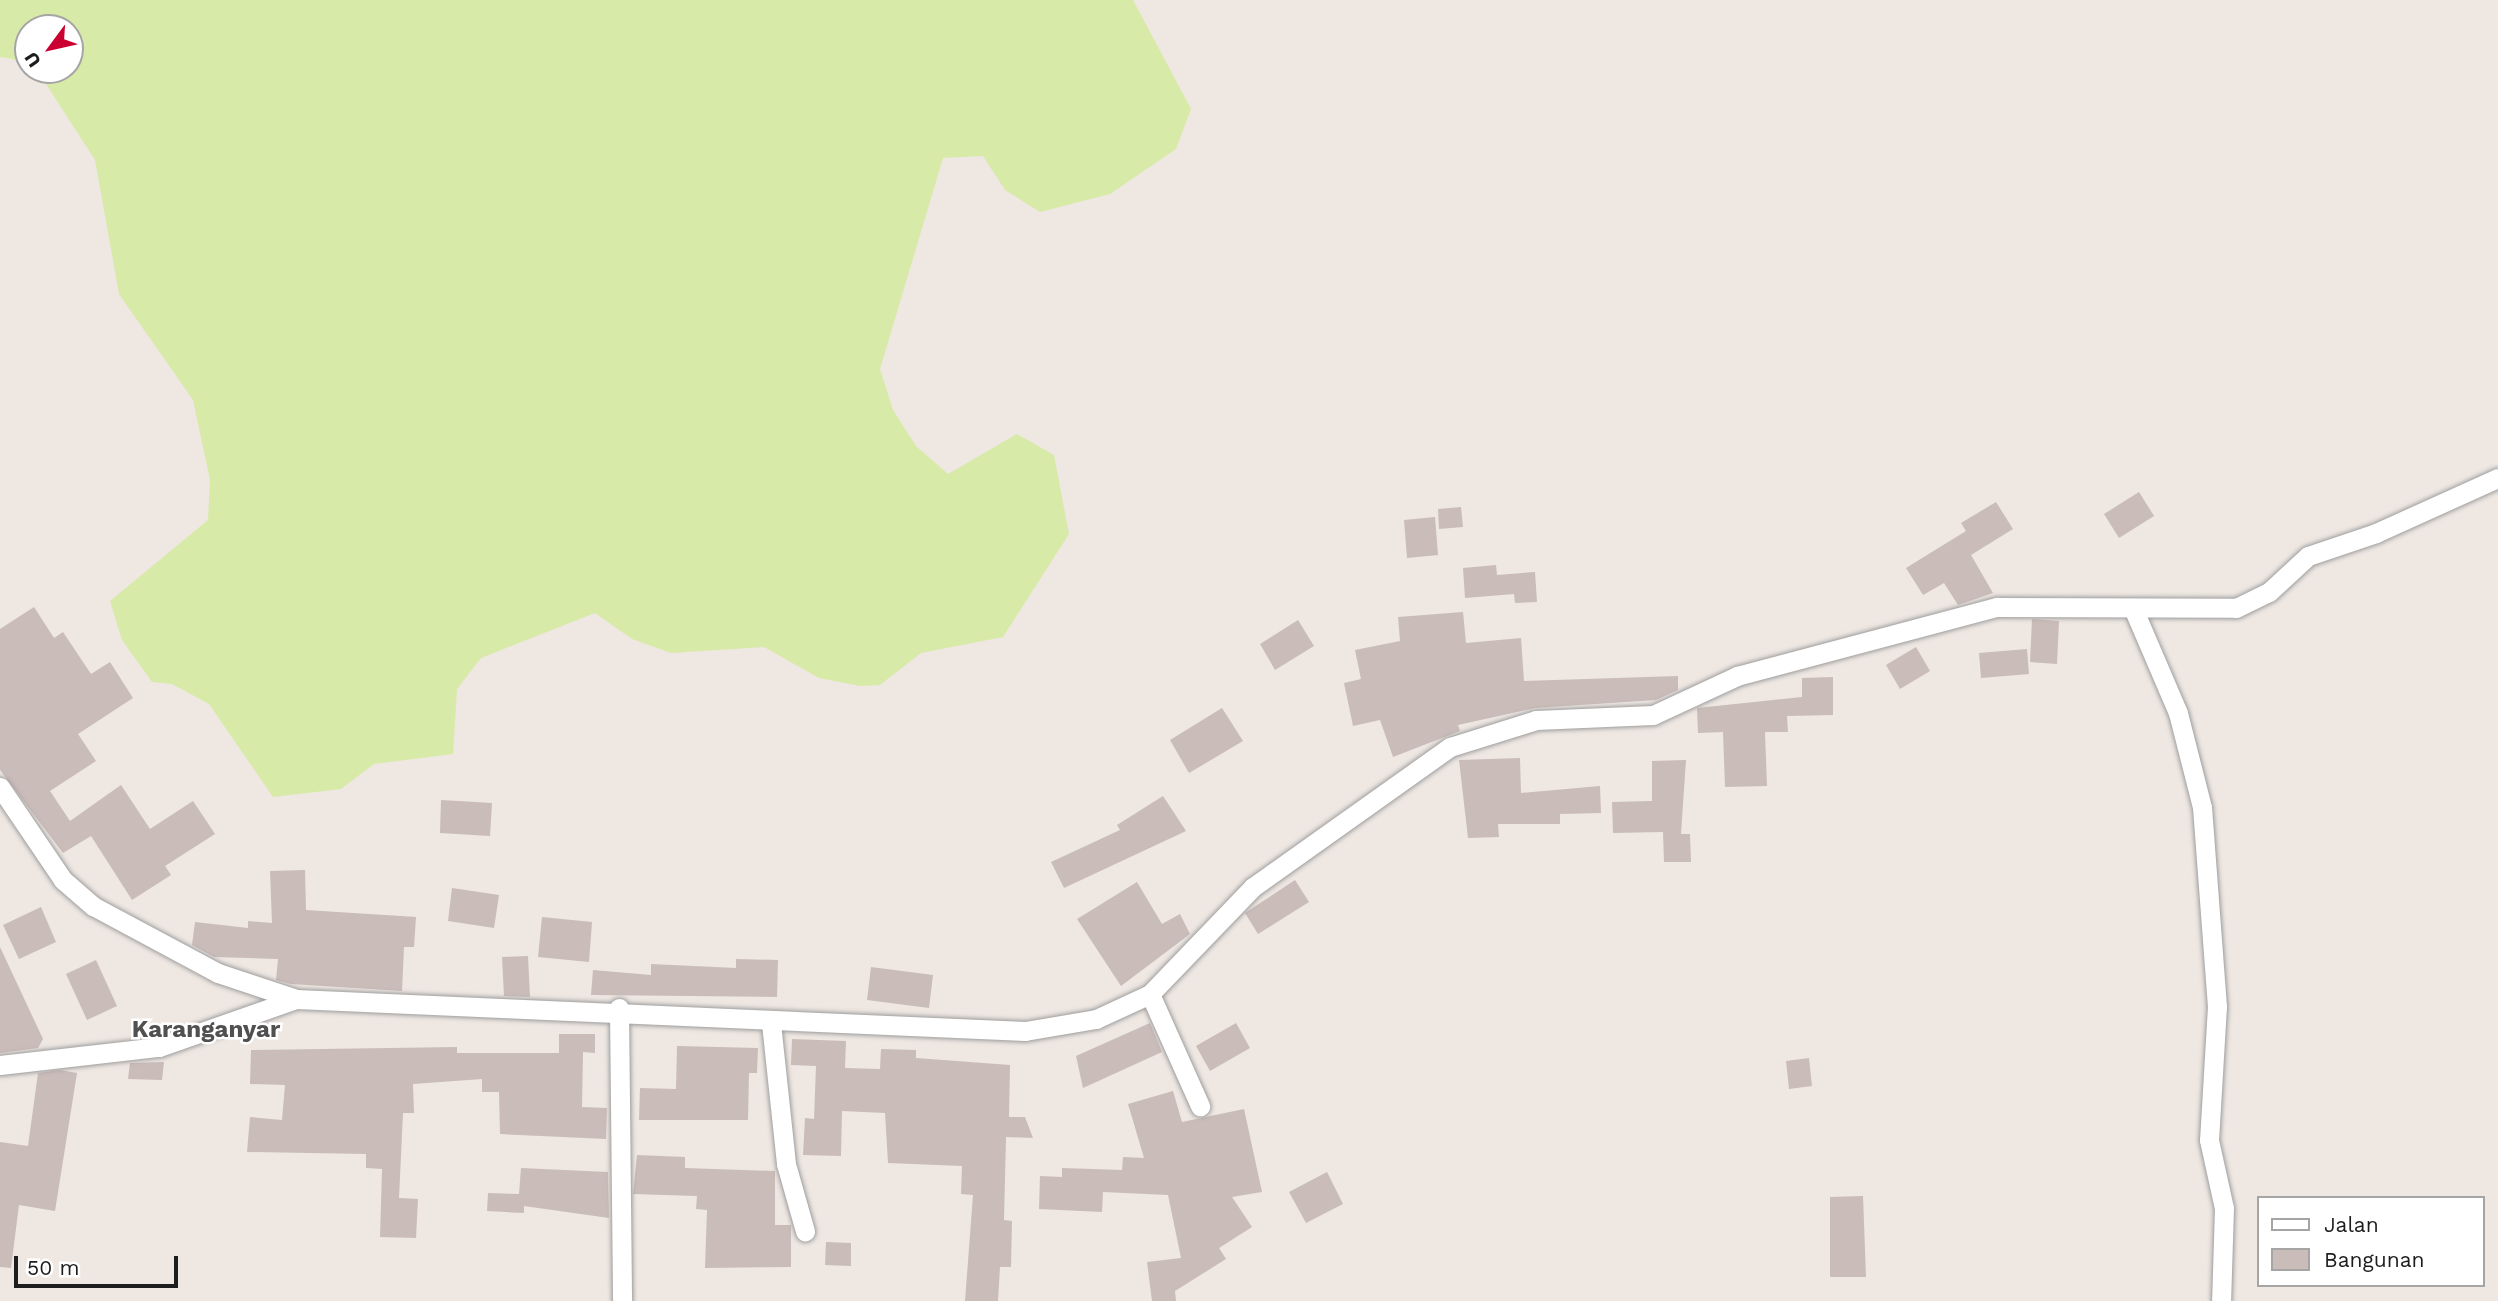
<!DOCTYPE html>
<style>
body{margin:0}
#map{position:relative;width:2498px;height:1301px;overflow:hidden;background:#eee7e2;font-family:"Work Sans",sans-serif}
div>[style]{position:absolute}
.grass>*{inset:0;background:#d8eaa7}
.building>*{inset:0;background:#cabcb9}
.roads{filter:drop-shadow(0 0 2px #9e9e9e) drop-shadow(0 0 2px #9e9e9e)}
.street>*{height:19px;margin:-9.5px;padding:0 9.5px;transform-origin:9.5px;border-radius:9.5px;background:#fff}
span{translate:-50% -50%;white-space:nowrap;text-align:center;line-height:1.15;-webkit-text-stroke:5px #fff;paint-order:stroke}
.quarter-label{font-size:24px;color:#505050;font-weight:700}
.legend{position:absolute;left:2257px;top:1196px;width:228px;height:91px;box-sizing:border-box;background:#fff;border:2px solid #a5a5a5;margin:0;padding:9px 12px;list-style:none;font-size:21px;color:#1d1d1d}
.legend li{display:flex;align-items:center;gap:14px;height:35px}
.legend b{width:35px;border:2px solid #a5a5a5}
.north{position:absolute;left:14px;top:14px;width:70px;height:70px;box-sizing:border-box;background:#fff;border:2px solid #a5a5a5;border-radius:50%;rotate:237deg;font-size:19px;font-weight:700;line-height:28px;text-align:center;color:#1d1d1d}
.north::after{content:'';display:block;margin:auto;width:24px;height:32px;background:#ca0031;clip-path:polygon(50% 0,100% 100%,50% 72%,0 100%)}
.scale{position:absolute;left:14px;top:1256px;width:164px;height:32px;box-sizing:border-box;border:4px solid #1d1d1d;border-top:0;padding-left:9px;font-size:21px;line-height:24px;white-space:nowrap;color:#1d1d1d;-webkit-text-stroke:5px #fff;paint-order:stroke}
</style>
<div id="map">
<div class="grass">
<i style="clip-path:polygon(evenodd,0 0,1133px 0,1191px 109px,1176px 149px,1110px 194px,1040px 212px,1005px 190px,983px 156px,943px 158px,880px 369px,893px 410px,916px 446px,948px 474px,1017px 434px,1054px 455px,1069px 534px,1003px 637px,921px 653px,880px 685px,860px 686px,819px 678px,764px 647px,671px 653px,632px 639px,595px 613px,481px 658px,457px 689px,453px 754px,374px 764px,341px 789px,273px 797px,209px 704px,172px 684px,152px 682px,122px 640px,110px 601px,208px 520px,210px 480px,193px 400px,119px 294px,95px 160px,46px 84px,13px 59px,0 57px,0 0,28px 28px,70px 28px,70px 70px,28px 70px,28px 28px)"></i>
</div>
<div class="building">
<i style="clip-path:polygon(2139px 492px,2154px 516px,2119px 538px,2104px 514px)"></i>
<i style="clip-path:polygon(1996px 502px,2013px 529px,1971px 555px,1993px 593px,1958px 605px,1944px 583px,1923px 595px,1906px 568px,1966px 531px,1961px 523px)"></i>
<i style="clip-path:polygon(1461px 507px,1463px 527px,1439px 529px,1438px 509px)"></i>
<i style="clip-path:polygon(1435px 517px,1438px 555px,1407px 558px,1404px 520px)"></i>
<i style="clip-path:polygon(1496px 565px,1497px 575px,1535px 572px,1537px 602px,1515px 603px,1514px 594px,1465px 598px,1463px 568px)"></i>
<i style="clip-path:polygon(34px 607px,54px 638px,63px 632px,91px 674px,110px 662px,133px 698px,78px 734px,96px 761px,50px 791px,70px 821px,121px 785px,150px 829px,193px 801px,215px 834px,165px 866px,171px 875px,132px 900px,91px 836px,63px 853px,0 770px,0 629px)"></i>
<i style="clip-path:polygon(1463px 612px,1466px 643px,1521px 638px,1524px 681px,1678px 676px,1678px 690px,1656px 700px,1535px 708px,1458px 725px,1460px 731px,1393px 757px,1380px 720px,1353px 726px,1344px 683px,1361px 679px,1355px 650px,1400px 641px,1398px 617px)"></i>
<i style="clip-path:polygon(2032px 619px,2059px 621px,2057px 664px,2030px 662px)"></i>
<i style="clip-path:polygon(1298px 620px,1314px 646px,1275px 670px,1260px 644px)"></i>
<i style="clip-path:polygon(1916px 647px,1930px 671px,1900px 689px,1886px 665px)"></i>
<i style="clip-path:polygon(2027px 649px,2029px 674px,1981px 678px,1979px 653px)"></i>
<i style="clip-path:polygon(1833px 677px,1833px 715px,1787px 716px,1788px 732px,1765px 732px,1767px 786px,1725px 787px,1723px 732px,1698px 733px,1697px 708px,1802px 697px,1802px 678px)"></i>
<i style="clip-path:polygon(1222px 708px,1243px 741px,1189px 773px,1170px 740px)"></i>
<i style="clip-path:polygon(1520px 758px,1521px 793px,1600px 786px,1601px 813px,1560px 814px,1560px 824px,1498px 824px,1499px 837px,1468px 838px,1459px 760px)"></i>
<i style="clip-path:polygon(1686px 760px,1681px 834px,1690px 834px,1691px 862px,1664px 862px,1663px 832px,1613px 833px,1612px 802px,1652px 801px,1652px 761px)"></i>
<i style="clip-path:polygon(1163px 796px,1186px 831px,1064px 888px,1051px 862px,1120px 830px,1117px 825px)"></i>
<i style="clip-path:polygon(441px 800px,492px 803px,490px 836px,440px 833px)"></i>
<i style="clip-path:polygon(305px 870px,306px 910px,416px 917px,414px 947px,404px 947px,402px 991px,291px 984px,276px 980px,278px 959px,214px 957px,192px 945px,195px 922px,248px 928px,248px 921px,272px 923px,270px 871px)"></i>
<i style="clip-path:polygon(1295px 880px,1309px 902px,1258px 934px,1245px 913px)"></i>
<i style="clip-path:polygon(1137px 882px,1162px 924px,1180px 914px,1190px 934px,1121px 986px,1077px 919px)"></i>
<i style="clip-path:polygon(452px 888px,499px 895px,494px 928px,448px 921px)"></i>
<i style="clip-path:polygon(41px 907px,56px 942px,19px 959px,3px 925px)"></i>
<i style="clip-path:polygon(542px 917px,592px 922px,589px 962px,538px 957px)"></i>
<i style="clip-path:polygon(0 947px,43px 1039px,38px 1048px,0 1053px)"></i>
<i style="clip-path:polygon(528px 956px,530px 997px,504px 996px,502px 957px)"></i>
<i style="clip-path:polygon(736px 959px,778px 960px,777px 997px,591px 995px,593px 970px,651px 975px,651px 964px,736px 968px)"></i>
<i style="clip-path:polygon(96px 960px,117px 1006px,87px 1020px,66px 974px)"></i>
<i style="clip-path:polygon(871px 967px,933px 975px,929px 1008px,867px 1000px)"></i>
<i style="clip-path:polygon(1150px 1023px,1162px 1052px,1083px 1088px,1076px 1056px)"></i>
<i style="clip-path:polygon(1236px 1023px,1250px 1048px,1210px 1071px,1196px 1046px)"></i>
<i style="clip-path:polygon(559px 1034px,595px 1034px,595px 1053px,583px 1052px,582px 1107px,607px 1108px,606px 1139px,500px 1134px,499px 1092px,482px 1092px,482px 1079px,413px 1084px,414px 1113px,403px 1113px,399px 1198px,418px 1199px,416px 1238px,380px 1237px,382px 1169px,366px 1168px,366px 1154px,247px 1152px,250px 1117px,282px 1120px,285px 1085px,250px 1084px,251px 1050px,457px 1047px,457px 1053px,559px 1053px)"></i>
<i style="clip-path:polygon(792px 1039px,846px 1041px,845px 1068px,880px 1069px,881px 1049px,916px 1050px,916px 1058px,1010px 1065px,1009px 1117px,1025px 1117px,1033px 1138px,1006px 1137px,1004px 1220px,1012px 1221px,1011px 1267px,1000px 1267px,998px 1301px,965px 1301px,973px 1195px,961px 1194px,962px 1166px,888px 1163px,885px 1113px,842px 1111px,841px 1156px,803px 1155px,805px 1118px,814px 1119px,816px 1066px,791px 1065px)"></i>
<i style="clip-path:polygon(677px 1046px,758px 1048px,757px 1073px,749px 1073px,748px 1120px,639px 1120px,640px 1088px,676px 1089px)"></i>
<i style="clip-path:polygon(1809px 1058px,1812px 1086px,1789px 1089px,1786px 1061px)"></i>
<i style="clip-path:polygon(164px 1062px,162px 1080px,128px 1079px,130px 1063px)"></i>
<i style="clip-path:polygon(60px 1070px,77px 1073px,55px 1211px,19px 1205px,11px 1268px,0 1267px,0 1142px,28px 1146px,38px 1073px)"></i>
<i style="clip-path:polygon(1173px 1091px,1182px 1122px,1244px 1109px,1262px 1192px,1232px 1197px,1252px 1227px,1219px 1248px,1226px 1259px,1175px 1291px,1176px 1301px,1152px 1301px,1147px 1262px,1181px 1258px,1168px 1195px,1103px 1192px,1102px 1212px,1039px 1209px,1040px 1176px,1062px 1177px,1062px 1168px,1122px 1170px,1123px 1157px,1144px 1158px,1128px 1104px)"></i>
<i style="clip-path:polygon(637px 1155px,685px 1157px,685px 1168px,775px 1171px,775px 1225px,791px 1225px,791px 1267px,705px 1268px,707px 1210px,696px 1209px,697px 1196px,633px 1194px)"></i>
<i style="clip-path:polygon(521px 1168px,608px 1172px,609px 1218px,524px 1206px,524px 1213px,487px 1211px,488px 1193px,519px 1194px)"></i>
<i style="clip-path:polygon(1327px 1172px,1343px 1204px,1306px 1223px,1289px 1192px)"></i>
<i style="clip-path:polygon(1863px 1196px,1866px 1277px,1830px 1277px,1830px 1197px)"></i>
<i style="clip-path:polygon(826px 1242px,851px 1243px,851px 1266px,825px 1265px)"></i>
</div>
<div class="roads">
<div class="street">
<i style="left:2133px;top:608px;width:114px;rotate:66.8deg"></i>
<i style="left:2178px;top:713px;width:97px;rotate:75.7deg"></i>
<i style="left:2202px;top:807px;width:200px;rotate:85.7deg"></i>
<i style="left:2217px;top:1006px;width:134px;rotate:93.4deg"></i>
<i style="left:2209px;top:1140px;width:70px;rotate:77.6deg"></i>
<i style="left:2224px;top:1208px;width:93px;rotate:91.8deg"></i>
<i style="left:0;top:787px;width:112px;rotate:55.9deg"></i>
<i style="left:63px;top:880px;width:40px;rotate:41deg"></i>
<i style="left:93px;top:906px;width:142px;rotate:28.2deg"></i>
<i style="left:218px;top:973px;width:82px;rotate:18.4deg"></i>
<i style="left:296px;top:999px;width:730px;rotate:2.51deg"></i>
<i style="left:1025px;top:1031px;width:72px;rotate:-9.6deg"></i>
<i style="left:1096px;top:1019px;width:60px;rotate:-24.8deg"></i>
<i style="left:1150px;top:994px;width:149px;rotate:-46.1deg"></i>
<i style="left:1253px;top:887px;width:242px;rotate:-35.4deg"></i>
<i style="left:1450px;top:747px;width:90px;rotate:-17.4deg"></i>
<i style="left:1536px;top:720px;width:117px;rotate:-2.4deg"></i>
<i style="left:1653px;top:715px;width:93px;rotate:-24.9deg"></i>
<i style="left:1737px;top:676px;width:269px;rotate:-14.9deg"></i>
<i style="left:1997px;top:607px;width:239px;rotate:0.2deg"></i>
<i style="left:2236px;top:608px;width:37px;rotate:-26deg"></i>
<i style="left:2269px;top:592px;width:53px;rotate:-42.7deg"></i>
<i style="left:2308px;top:556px;width:72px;rotate:-18.7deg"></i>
<i style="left:2376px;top:533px;width:134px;rotate:-24.3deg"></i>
<i style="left:1150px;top:994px;width:123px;rotate:65.9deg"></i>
<i style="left:619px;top:1008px;width:293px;rotate:89.4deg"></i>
<i style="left:771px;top:1023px;width:142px;rotate:83.9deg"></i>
<i style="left:786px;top:1164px;width:70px;rotate:74.2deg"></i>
<i style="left:0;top:1065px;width:160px;rotate:-6.5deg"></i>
<i style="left:159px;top:1047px;width:145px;rotate:-19.3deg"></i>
</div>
</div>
<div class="quarter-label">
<span style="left:206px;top:1030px">Karanganyar</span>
</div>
<ul class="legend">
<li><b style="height:9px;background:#fff"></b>Jalan</li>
<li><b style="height:19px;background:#cabcb9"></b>Bangunan</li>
</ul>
<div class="north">U</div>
<div class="scale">50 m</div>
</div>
